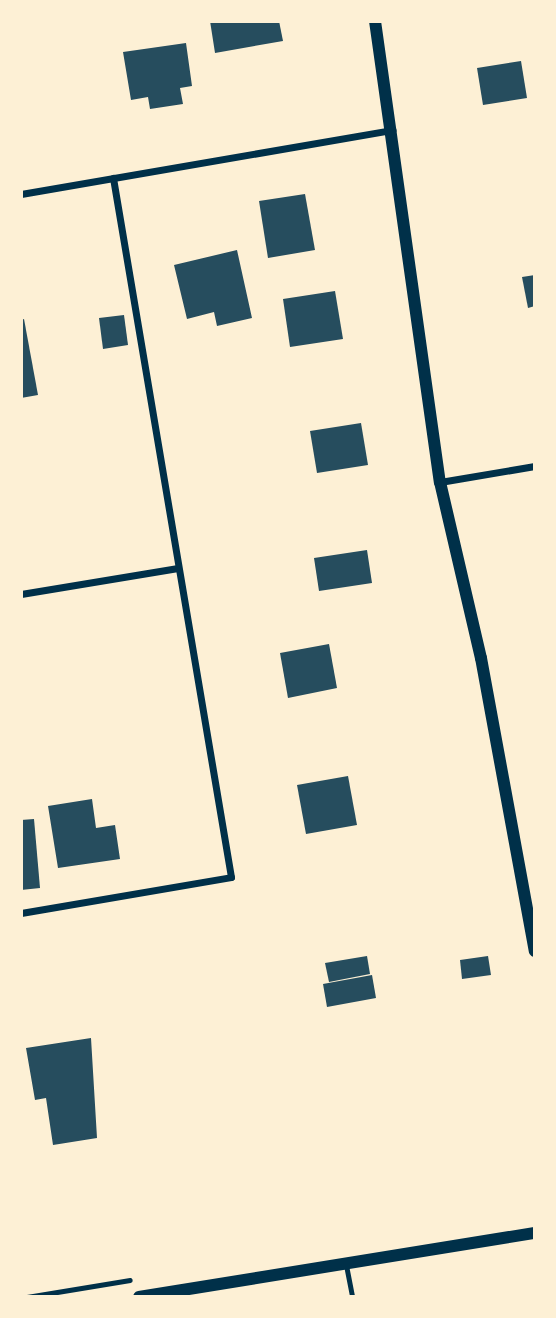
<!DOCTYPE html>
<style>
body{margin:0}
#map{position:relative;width:556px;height:1318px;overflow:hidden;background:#fdf0d5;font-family:"Crimson Pro",serif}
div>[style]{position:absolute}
.building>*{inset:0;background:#264d5e}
.path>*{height:4.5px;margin:-2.25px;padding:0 2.25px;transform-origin:2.25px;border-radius:2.25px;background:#003049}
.service>*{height:5px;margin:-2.5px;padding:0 2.5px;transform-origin:2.5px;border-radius:2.5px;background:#003049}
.minor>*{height:7px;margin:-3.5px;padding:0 3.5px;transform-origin:3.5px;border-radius:3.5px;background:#003049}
.tertiary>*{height:12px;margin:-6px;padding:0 6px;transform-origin:6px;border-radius:6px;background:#003049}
span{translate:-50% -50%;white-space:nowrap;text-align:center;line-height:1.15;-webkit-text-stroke:6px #fdf0d5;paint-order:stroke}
.frame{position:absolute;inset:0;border:23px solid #fdf0d5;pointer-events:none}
</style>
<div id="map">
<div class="building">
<i style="clip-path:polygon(210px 21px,279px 21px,283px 41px,215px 53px)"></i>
<i style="clip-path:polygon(186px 43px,192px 86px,180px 88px,183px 104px,150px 109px,148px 97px,131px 100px,123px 52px)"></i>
<i style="clip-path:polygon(521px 61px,527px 98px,483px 105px,477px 68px)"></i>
<i style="clip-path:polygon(305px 194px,315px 250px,268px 258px,259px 201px)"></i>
<i style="clip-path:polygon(237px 250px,252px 318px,217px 326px,214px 312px,187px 319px,174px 265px)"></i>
<i style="clip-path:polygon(535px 275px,535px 306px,528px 308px,522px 277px)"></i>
<i style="clip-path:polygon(335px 291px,343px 339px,290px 347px,283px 299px)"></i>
<i style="clip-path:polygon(124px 315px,128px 345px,103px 349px,99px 318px)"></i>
<i style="clip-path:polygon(24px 319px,38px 395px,21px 398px,21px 320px)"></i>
<i style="clip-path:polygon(361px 423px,368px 465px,317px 473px,310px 431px)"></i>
<i style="clip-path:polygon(367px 550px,372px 583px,319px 591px,314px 558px)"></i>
<i style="clip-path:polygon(329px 644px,337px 688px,288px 698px,280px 653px)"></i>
<i style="clip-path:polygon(348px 776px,357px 825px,306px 834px,297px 785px)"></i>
<i style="clip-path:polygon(92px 799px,96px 828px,115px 825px,120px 859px,58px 868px,48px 806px)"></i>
<i style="clip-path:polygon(34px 819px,40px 888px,21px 890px,21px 820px)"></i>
<i style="clip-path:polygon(367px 956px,370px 974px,329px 982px,325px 963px)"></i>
<i style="clip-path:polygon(488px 956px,491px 975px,462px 979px,460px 960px)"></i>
<i style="clip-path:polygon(372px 975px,376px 998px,327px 1007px,323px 984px)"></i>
<i style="clip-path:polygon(91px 1038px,97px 1138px,53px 1145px,46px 1098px,35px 1100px,26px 1048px)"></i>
</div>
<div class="path">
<i style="left:27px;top:1297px;width:104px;rotate:-9.4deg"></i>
</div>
<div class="service">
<i style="left:346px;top:1265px;width:33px;rotate:79deg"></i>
</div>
<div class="minor">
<i style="left:21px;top:194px;width:377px;rotate:-9.8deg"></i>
<i style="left:440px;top:482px;width:96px;rotate:-9.6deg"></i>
<i style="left:21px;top:594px;width:159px;rotate:-9.4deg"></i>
<i style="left:21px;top:913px;width:213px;rotate:-9.7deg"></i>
<i style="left:231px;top:877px;width:709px;rotate:-99.58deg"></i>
</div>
<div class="tertiary">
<i style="left:375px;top:21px;width:466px;rotate:82deg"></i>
<i style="left:440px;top:482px;width:181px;rotate:76.9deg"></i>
<i style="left:481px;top:658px;width:298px;rotate:79.6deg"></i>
<i style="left:139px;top:1297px;width:401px;rotate:-9.2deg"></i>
</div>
<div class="frame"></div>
</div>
